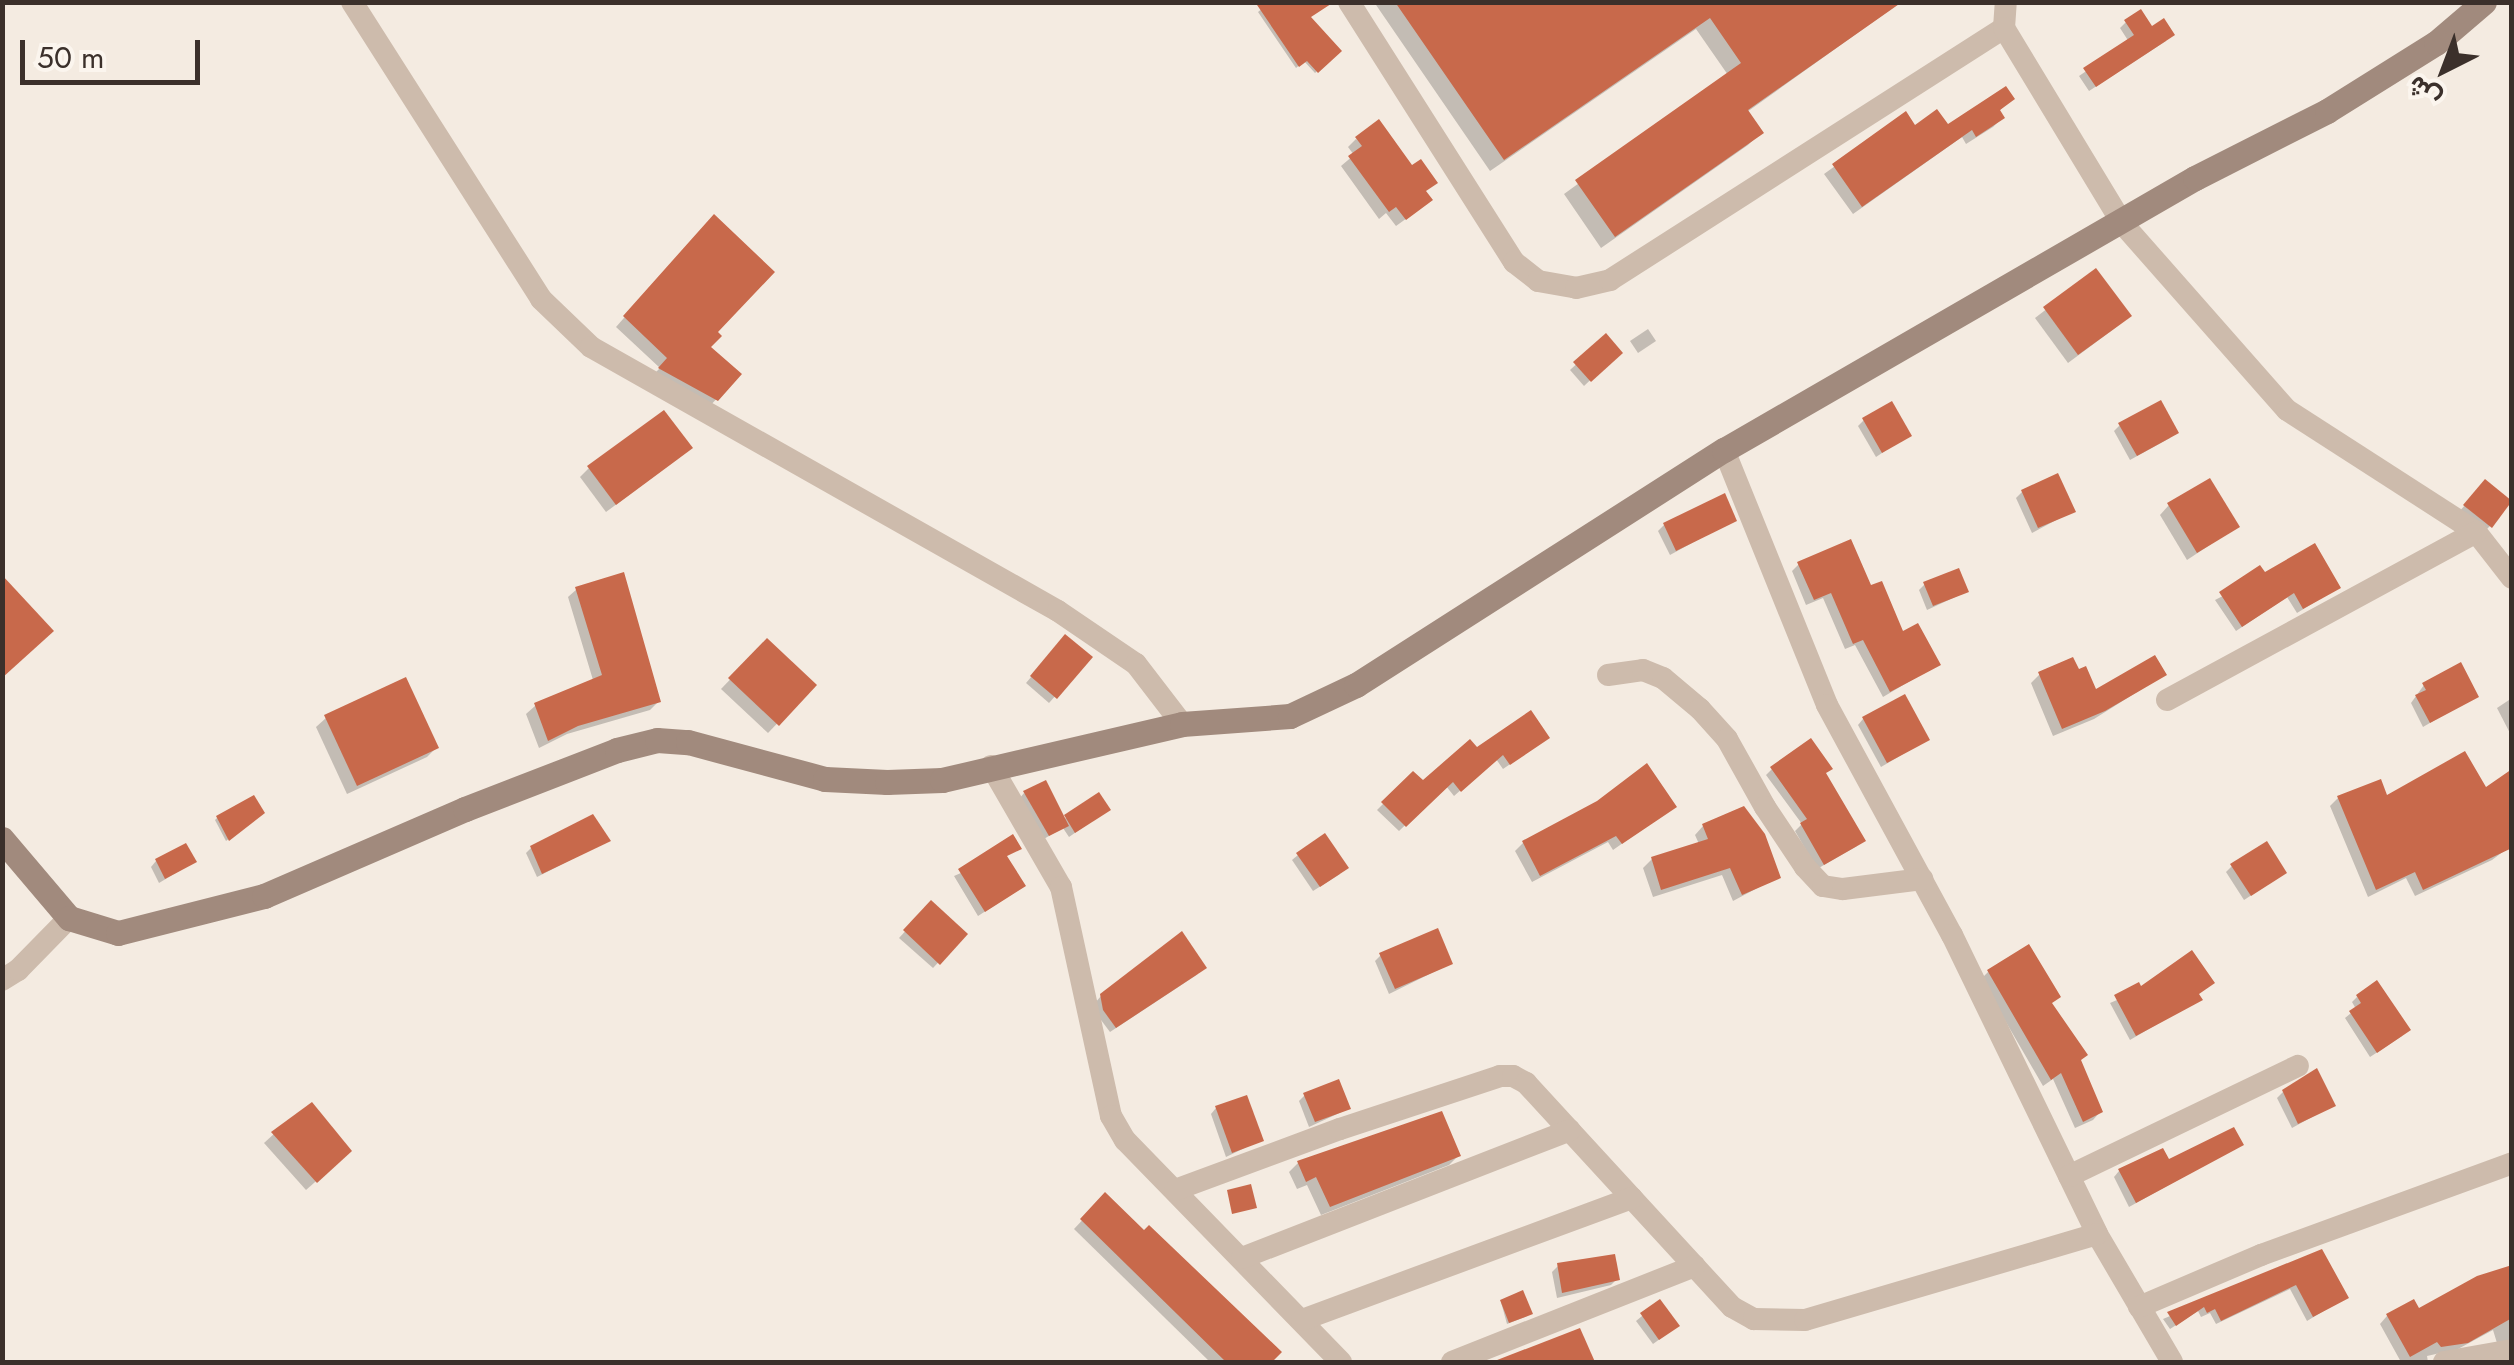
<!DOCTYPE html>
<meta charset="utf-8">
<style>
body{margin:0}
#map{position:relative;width:2514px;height:1365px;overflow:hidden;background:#f4ebe1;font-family:Jost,Vazirmatn,sans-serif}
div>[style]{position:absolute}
.shadow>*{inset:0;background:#0003}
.building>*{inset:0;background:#c8694b}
.minor>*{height:22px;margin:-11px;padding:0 11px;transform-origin:11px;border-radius:11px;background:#cdbbac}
.secondary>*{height:25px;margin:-12.5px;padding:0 12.5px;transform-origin:12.5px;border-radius:12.5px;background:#a18a7d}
span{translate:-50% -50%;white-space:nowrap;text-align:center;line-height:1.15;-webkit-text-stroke:10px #fbf5ee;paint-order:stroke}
.frame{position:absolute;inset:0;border:5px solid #3b302b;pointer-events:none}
.north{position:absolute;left:2394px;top:20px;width:100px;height:100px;-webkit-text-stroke:8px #fbf5ee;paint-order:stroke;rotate:222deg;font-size:28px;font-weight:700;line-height:40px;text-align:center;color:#3b302b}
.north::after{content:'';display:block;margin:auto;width:35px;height:45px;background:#3b302b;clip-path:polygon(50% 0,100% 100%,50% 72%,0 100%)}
.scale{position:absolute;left:20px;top:40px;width:180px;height:45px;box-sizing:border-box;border:5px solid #3b302b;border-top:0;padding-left:12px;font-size:30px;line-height:35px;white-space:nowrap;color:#3b302b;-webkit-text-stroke:8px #fbf5ee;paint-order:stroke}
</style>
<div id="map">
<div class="shadow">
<i style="clip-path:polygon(1270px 2px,1308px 17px,1339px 51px,1315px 73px,1304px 61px,1296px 68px,1258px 12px)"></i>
<i style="clip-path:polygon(1374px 2px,1901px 2px,1747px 112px,1761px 132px,1748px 145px,1601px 248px,1564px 194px,1728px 75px,1696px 29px,1490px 171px)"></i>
<i style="clip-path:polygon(2126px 22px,2151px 29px,2166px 41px,2089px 91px,2079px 76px,2129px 42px,2120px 28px)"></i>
<i style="clip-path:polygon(2012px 99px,1998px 112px,2002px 118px,1993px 127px,1966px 144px,1962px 137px,1853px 214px,1824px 174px,1906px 115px,1915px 128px,1947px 127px)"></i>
<i style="clip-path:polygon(1356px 139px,1424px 192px,1421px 208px,1396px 226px,1386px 213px,1379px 219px,1341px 166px,1354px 155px,1348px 147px)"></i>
<i style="clip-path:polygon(705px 226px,714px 332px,708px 347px,739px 375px,707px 409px,651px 377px,660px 368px,616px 327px)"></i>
<i style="clip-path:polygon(2096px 271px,2119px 325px,2068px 363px,2035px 318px)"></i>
<i style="clip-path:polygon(1648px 329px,1656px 341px,1638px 353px,1630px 341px)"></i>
<i style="clip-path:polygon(1606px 337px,1620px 352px,1584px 386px,1570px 370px)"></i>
<i style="clip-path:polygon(1864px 420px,1909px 435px,1876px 457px,1858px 426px)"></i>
<i style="clip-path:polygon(2120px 425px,2170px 438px,2130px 460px,2114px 431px)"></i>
<i style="clip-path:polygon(680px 457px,606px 512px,580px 477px,589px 468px)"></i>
<i style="clip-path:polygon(2485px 482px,2490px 526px,2484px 532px,2459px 512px)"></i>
<i style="clip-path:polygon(2022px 492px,2073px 511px,2032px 533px,2016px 498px)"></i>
<i style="clip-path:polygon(2169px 505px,2237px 527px,2187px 560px,2160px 515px)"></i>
<i style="clip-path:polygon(1734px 520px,1670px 555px,1658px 531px,1664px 525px)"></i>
<i style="clip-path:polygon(1799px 564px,1869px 589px,1901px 634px,1937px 665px,1883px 697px,1855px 645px,1845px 649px,1823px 598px,1806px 605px,1792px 571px)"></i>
<i style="clip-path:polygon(2264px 575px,2338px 588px,2297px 613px,2287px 597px,2236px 631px,2215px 600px)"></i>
<i style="clip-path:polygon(1925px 584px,1966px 592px,1927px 610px,1919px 590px)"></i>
<i style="clip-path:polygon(577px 589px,659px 701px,650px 710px,567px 734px,539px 748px,526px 714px,535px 706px,593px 680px,568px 597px)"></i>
<i style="clip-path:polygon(767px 641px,814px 685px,768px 733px,721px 689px)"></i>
<i style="clip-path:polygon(1060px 643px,1090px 657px,1049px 703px,1026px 683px)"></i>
<i style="clip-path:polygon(2040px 674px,2095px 692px,2164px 675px,2094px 719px,2053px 736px,2031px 683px)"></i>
<i style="clip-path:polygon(2424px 685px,2476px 696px,2423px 727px,2411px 703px)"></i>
<i style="clip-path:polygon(2512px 698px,2512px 737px,2497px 708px)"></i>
<i style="clip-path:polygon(326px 718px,436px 748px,427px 757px,347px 794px,316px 727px)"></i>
<i style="clip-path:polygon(1863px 719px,1927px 740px,1881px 767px,1858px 725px)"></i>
<i style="clip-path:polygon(1541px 743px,1503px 769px,1496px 759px,1454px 796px,1446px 786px,1399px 831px,1377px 810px,1413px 774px,1422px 783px,1476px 750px)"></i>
<i style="clip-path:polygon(1772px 769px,1824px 774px,1857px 846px,1817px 869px,1795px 831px,1802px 824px,1766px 775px)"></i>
<i style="clip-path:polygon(1024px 793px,1063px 820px,1099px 796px,1108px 810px,1069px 837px,1063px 828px,1042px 840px,1019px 799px)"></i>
<i style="clip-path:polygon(2338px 798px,2386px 799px,2512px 845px,2492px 860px,2415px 896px,2406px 878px,2368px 897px,2330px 806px)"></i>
<i style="clip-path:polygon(1674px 807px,1613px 850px,1608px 842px,1532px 882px,1515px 851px,1523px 843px)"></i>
<i style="clip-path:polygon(262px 813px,226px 841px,215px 820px,217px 818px)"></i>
<i style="clip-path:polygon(1703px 826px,1778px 877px,1733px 901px,1722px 875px,1653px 897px,1643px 868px,1652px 859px,1699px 844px,1695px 835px)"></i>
<i style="clip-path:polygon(608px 841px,537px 877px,526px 853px,531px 848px)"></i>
<i style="clip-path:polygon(1018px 848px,1005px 857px,1017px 891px,978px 916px,954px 876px)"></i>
<i style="clip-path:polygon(1298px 855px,1340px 874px,1313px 891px,1292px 860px)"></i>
<i style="clip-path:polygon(156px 861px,194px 862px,159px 883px,151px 867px)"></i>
<i style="clip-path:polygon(2232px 866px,2278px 878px,2244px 900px,2226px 872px)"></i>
<i style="clip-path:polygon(931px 903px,965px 934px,933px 968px,899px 938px)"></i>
<i style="clip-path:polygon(1381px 955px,1450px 964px,1389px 994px,1375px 961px)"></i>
<i style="clip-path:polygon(1988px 972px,2050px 1004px,2100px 1112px,2093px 1120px,2075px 1128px,2053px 1079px,2043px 1086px,1981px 979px)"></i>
<i style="clip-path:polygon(1198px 974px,1110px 1032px,1098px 1016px,1095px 1003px,1101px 996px)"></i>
<i style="clip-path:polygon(2140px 990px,2197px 995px,2200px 999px,2130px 1040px,2110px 1003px)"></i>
<i style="clip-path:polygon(2357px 997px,2402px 1036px,2370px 1057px,2345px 1018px,2356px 1009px,2352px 1002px)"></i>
<i style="clip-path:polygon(2283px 1092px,2332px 1106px,2292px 1128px,2277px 1098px)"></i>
<i style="clip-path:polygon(1305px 1095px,1348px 1109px,1309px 1127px,1299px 1101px)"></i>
<i style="clip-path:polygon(1216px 1108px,1261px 1140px,1226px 1157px,1211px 1114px)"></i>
<i style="clip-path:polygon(286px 1123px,340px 1160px,306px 1190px,264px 1143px)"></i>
<i style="clip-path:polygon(2241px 1145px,2129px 1207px,2114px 1177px,2119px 1171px)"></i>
<i style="clip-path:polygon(1458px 1156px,1449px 1165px,1321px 1215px,1307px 1185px,1297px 1189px,1289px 1172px,1298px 1163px)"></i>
<i style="clip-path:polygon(1105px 1196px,1279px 1352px,1269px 1362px,1210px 1362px,1074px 1229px)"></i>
<i style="clip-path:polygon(2321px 1252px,2345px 1298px,2307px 1321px,2290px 1289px,2216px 1324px,2210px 1313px,2201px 1317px,2198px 1311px,2170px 1329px,2163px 1319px)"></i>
<i style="clip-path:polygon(1558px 1266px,1617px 1279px,1611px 1285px,1557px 1298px,1552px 1272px)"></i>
<i style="clip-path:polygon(2512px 1268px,2512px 1347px,2497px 1343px,2493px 1330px,2458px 1349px,2427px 1356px,2428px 1362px,2401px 1362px,2380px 1324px,2387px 1316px,2413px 1302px,2418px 1311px)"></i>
<i style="clip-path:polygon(1501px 1302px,1527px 1316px,1507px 1324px)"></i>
<i style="clip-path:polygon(1659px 1302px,1671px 1331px,1653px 1344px,1636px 1321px)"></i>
</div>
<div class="building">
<i style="clip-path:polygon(1255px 2px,1334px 2px,1311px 17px,1342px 51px,1318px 73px,1307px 61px,1299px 67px)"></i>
<i style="clip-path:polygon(1395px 2px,1902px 2px,1748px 110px,1764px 133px,1615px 237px,1575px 180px,1741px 63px,1710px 18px,1504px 160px)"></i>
<i style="clip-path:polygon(2141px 9px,2152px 26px,2164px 18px,2175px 35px,2096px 87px,2083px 68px,2134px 35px,2124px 20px)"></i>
<i style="clip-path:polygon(2006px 86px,2015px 99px,2000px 110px,2005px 118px,1976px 137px,1972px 130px,1862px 207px,1832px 164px,1906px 111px,1915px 125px,1937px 109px,1948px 124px)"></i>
<i style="clip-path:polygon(1379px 119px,1412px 165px,1421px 159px,1438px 183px,1426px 191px,1433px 200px,1406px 220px,1396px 207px,1389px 212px,1348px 156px,1362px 146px,1355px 137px)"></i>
<i style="clip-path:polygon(714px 214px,775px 272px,718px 332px,722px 336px,711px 347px,742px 374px,718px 401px,658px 368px,667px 358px,623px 316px)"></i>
<i style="clip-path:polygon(2096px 268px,2132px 316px,2078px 355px,2043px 307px)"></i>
<i style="clip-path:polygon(1606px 333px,1623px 353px,1591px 382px,1573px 362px)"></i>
<i style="clip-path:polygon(2161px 400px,2179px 433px,2137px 456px,2118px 423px)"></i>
<i style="clip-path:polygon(1892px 401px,1912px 436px,1882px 453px,1862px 418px)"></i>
<i style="clip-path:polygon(664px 410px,693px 448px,616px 505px,587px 466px)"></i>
<i style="clip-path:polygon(2058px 473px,2076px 512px,2038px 528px,2021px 490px)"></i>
<i style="clip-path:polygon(2210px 478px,2240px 527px,2197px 553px,2167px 503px)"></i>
<i style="clip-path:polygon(2485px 479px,2512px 501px,2492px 528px,2463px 505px)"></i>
<i style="clip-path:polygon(1725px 493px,1737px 521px,1676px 551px,1663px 523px)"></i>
<i style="clip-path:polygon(1851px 539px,1871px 585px,1882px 581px,1903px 631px,1918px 623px,1941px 665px,1890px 692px,1863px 640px,1853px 644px,1831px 593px,1814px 600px,1797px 562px)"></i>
<i style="clip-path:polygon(2315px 543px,2341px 588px,2303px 609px,2294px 593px,2242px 627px,2219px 592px,2260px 565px,2265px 572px)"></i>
<i style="clip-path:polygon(1959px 568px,1969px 592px,1933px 606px,1923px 582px)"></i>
<i style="clip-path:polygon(624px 572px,661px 702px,578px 726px,548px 741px,534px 703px,602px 675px,575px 587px)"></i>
<i style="clip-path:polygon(2px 575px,54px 631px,2px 678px)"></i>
<i style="clip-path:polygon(1065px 634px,1093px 657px,1057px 699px,1030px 676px)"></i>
<i style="clip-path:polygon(767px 638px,817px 685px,779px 726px,728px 678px)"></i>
<i style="clip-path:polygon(2155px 655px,2167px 675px,2105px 711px,2062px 729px,2038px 672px,2073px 657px,2079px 669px,2086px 666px,2096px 689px)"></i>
<i style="clip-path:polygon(2461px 662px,2479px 697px,2430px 723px,2415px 695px,2426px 690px,2422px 683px)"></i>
<i style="clip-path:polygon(406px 677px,439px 748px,357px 786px,324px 715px)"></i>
<i style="clip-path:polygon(1905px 694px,1930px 740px,1887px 763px,1862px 717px)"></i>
<i style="clip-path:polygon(1531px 710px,1550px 738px,1510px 765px,1503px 755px,1461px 792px,1453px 782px,1406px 827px,1381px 802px,1413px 771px,1423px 780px,1470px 739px,1477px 747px)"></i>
<i style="clip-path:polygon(1811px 738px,1833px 769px,1826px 773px,1866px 841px,1824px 865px,1800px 823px,1807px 819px,1770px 767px)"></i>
<i style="clip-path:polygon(2465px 751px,2486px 787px,2512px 769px,2512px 848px,2423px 890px,2415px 872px,2376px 890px,2337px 796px,2381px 779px,2387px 795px)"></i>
<i style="clip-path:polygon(1647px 763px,1677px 807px,1622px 844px,1616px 836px,1540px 876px,1522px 841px,1597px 801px)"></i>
<i style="clip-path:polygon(1046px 780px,1069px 826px,1049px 836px,1023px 791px)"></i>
<i style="clip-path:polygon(1099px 792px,1111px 810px,1075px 833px,1064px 815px)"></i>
<i style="clip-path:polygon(254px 795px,265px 813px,229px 841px,216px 816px)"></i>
<i style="clip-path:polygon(1744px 806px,1765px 834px,1781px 878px,1742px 895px,1730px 868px,1661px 890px,1651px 857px,1708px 839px,1702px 824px)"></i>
<i style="clip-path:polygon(593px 814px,611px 841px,542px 874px,530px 846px)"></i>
<i style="clip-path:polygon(1325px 833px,1349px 868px,1320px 887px,1296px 853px)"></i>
<i style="clip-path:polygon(1013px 834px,1022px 849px,1007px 856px,1026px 886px,985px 912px,958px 869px)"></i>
<i style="clip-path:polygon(2267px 841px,2287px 873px,2251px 896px,2230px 864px)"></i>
<i style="clip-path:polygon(186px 843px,197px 862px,165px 879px,155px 859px)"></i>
<i style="clip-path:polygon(931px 900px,968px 934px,940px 965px,903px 930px)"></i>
<i style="clip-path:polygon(1438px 928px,1453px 964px,1395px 989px,1379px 953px)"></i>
<i style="clip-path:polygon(1182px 931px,1207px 968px,1116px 1028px,1103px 1010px,1100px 994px)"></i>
<i style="clip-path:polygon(2029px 944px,2061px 997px,2052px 1003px,2088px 1055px,2081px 1060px,2103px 1112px,2083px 1122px,2061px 1073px,2051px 1080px,1987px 970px)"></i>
<i style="clip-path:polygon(2192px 950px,2215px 983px,2199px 994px,2203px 1000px,2136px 1036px,2114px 995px,2139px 982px,2141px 986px)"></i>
<i style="clip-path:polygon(2377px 980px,2411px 1030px,2377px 1053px,2349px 1011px,2361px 1003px,2356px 995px)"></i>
<i style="clip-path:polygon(2317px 1068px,2336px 1106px,2298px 1124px,2282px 1090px)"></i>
<i style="clip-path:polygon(1339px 1079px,1351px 1109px,1315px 1122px,1303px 1093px)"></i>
<i style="clip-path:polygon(1247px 1095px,1264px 1141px,1232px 1153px,1215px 1106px)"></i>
<i style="clip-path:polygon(312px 1102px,352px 1151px,317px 1183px,271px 1132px)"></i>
<i style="clip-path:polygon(1442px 1111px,1461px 1156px,1330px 1207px,1316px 1177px,1306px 1182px,1297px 1161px)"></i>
<i style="clip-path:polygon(2234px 1127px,2244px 1145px,2136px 1203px,2118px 1169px,2163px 1148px,2169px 1159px)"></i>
<i style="clip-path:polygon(1251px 1184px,1257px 1208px,1232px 1214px,1227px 1190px)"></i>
<i style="clip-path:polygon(1105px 1192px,1144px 1230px,1149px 1225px,1282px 1352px,1272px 1362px,1226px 1362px,1080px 1219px)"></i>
<i style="clip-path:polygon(2322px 1249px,2349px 1298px,2313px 1317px,2296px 1285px,2221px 1321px,2215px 1309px,2207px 1313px,2204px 1307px,2176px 1326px,2167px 1312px)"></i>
<i style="clip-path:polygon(1615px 1254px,1620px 1280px,1562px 1293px,1557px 1263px)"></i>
<i style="clip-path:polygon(2512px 1265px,2512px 1318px,2468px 1343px,2441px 1347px,2437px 1342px,2410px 1357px,2386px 1314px,2414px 1299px,2419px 1308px,2477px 1276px)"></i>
<i style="clip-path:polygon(1523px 1290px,1533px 1314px,1509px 1323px,1500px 1300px)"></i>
<i style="clip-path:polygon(1660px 1299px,1680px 1326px,1659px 1340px,1640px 1313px)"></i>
<i style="clip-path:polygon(1580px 1328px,1595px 1362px,1492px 1362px)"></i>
</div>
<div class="minor">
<i style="left:352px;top:2px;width:352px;rotate:57.5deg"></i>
<i style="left:541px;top:299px;width:69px;rotate:43.8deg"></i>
<i style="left:591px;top:347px;width:536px;rotate:29.48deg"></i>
<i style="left:1058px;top:611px;width:94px;rotate:34.2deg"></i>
<i style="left:1136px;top:664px;width:76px;rotate:52.5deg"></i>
<i style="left:1349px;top:2px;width:308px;rotate:57.6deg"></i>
<i style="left:1514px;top:262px;width:31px;rotate:38deg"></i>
<i style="left:1538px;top:281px;width:39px;rotate:10deg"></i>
<i style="left:1576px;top:288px;width:35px;rotate:-13deg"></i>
<i style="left:1610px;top:280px;width:468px;rotate:-32.6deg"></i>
<i style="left:2004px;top:28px;width:26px;rotate:-86deg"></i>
<i style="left:2004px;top:28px;width:228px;rotate:58.8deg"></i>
<i style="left:2122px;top:223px;width:249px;rotate:48.6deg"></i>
<i style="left:2287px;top:410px;width:225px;rotate:32.8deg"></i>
<i style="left:2476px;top:532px;width:58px;rotate:52deg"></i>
<i style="left:1724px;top:450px;width:275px;rotate:68deg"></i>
<i style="left:1827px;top:705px;width:262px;rotate:61.5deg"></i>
<i style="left:1952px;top:935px;width:332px;rotate:64.1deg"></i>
<i style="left:2097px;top:1234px;width:148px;rotate:59.6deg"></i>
<i style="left:1608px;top:675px;width:35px;rotate:-8deg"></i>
<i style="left:1643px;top:670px;width:22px;rotate:22deg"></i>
<i style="left:1663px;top:678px;width:48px;rotate:40deg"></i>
<i style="left:1700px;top:709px;width:40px;rotate:48deg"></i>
<i style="left:1727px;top:739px;width:78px;rotate:60.8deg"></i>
<i style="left:1765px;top:807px;width:72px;rotate:56.3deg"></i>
<i style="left:1805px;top:867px;width:26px;rotate:47deg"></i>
<i style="left:1823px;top:886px;width:20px;rotate:9deg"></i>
<i style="left:1843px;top:889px;width:80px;rotate:-7.2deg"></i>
<i style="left:2167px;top:700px;width:352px;rotate:-28.5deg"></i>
<i style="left:991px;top:766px;width:140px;rotate:60deg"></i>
<i style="left:1061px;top:887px;width:234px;rotate:77.7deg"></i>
<i style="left:1111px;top:1116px;width:28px;rotate:60deg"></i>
<i style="left:1125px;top:1140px;width:310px;rotate:45.8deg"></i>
<i style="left:2px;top:980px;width:19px;rotate:-32deg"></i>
<i style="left:18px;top:970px;width:73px;rotate:-45.6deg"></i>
<i style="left:2069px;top:1176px;width:254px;rotate:-25.7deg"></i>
<i style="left:1175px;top:1190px;width:176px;rotate:-20.3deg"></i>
<i style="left:1340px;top:1129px;width:169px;rotate:-18.3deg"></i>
<i style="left:1500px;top:1076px;width:13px"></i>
<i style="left:1513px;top:1076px;width:15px;rotate:28deg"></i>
<i style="left:1526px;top:1083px;width:304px;rotate:47.4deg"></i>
<i style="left:1732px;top:1307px;width:25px;rotate:29deg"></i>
<i style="left:1754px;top:1319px;width:51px;rotate:1.1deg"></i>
<i style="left:1805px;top:1320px;width:304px;rotate:-16.4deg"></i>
<i style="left:1242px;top:1258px;width:352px;rotate:-21.3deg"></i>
<i style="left:2139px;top:1307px;width:133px;rotate:-23.1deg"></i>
<i style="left:2261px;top:1255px;width:267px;rotate:-20.1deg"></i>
<i style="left:1302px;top:1320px;width:352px;rotate:-20.3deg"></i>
<i style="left:1452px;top:1362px;width:261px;rotate:-21.6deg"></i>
<i style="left:2444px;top:1362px;width:69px;rotate:-10deg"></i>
</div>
<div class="secondary">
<i style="left:2px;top:839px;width:104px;rotate:49.7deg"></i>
<i style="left:69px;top:918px;width:51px;rotate:17deg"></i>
<i style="left:118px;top:933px;width:151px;rotate:-14.2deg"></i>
<i style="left:264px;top:896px;width:219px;rotate:-23.4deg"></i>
<i style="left:465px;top:809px;width:163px;rotate:-21.2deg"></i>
<i style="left:617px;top:750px;width:41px;rotate:-14deg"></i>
<i style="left:657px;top:740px;width:31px;rotate:4deg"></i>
<i style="left:688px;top:742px;width:142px;rotate:15.1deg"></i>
<i style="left:825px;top:779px;width:62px;rotate:2.8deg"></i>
<i style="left:887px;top:782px;width:55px;rotate:-2.1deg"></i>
<i style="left:942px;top:780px;width:246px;rotate:-13.1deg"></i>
<i style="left:1182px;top:724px;width:108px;rotate:-4.2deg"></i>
<i style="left:1290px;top:716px;width:73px;rotate:-25.2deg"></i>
<i style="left:1356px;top:685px;width:437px;rotate:-32.6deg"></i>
<i style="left:1724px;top:450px;width:544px;rotate:-30.01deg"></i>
<i style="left:2195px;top:178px;width:148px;rotate:-26.9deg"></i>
<i style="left:2327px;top:111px;width:128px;rotate:-32deg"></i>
<i style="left:2436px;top:43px;width:63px;rotate:-40.5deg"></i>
</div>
<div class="frame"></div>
<div class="north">ش</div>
<div class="scale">50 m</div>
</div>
